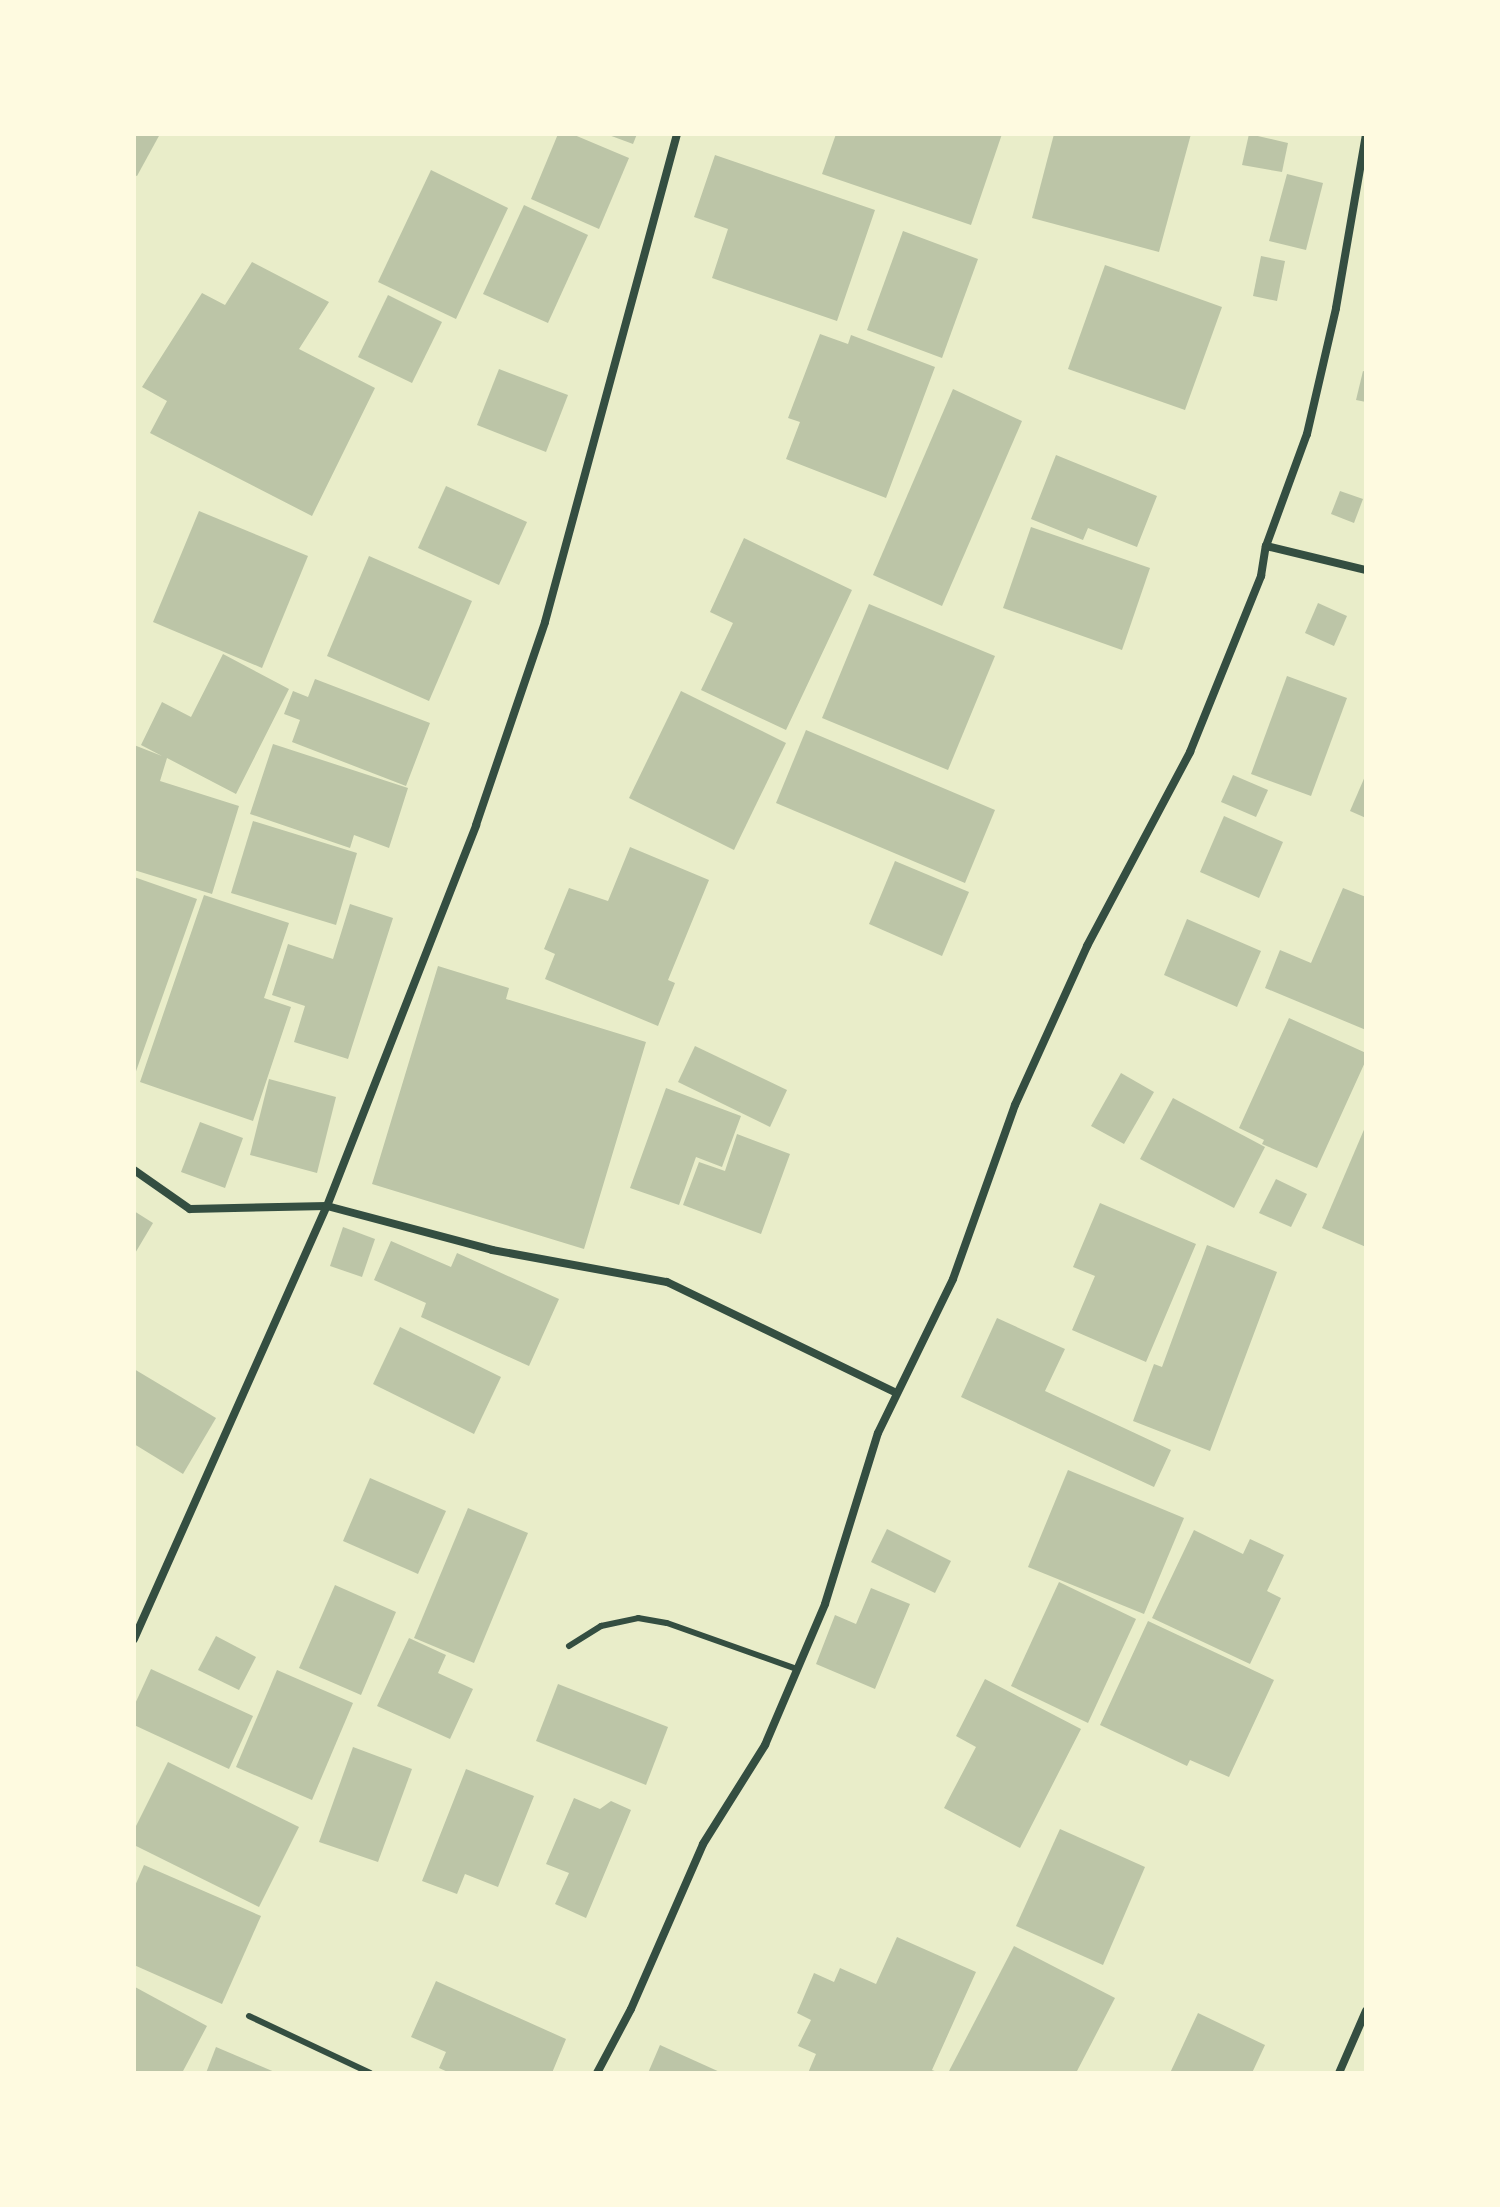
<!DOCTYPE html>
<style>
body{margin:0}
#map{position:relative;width:1500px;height:2207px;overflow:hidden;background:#e9edc9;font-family:"Public Sans",sans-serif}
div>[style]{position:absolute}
.building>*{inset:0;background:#bcc5a7}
.service>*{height:6px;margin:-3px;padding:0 3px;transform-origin:3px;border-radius:3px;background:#344e41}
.minor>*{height:8px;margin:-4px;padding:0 4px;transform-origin:4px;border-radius:4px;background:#344e41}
span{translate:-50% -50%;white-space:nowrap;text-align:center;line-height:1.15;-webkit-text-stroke:7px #fefae0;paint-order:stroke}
.frame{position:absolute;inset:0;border:136px solid #fefae0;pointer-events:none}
</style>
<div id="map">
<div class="building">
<i style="clip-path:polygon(134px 134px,160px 134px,137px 176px,134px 175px)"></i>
<i style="clip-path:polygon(558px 134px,572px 134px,629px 158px,599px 229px,531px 199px)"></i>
<i style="clip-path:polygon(606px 134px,637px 134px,633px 144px)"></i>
<i style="clip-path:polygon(836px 134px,1002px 134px,971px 225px,822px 174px)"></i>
<i style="clip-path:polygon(1054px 134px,1191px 134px,1159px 252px,1032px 218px)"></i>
<i style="clip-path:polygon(1249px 134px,1288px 143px,1282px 172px,1242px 165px)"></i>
<i style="clip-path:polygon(715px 155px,875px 210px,837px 321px,712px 278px,728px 229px,694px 217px)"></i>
<i style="clip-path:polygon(431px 170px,508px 208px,456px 319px,378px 282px)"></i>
<i style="clip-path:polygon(1287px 174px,1323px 183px,1306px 250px,1269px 241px)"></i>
<i style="clip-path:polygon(524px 205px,588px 235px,548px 323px,483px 294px)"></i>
<i style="clip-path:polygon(903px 231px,978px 259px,942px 358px,867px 330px)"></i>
<i style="clip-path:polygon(1261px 256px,1285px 261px,1277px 301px,1253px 296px)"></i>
<i style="clip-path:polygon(252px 262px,329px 302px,299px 349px,375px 388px,312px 516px,150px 433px,167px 401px,142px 387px,202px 293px,225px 305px)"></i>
<i style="clip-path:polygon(1105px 265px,1222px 307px,1185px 410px,1068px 369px)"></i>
<i style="clip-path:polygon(388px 295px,442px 322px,412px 383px,358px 357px)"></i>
<i style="clip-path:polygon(820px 334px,848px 344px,851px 335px,935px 367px,886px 498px,786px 459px,800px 422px,788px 418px)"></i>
<i style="clip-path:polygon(499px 369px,568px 395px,546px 452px,477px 425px)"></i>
<i style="clip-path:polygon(1363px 371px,1366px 372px,1366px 402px,1356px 400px)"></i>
<i style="clip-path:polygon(953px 389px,1022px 421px,942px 606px,873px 575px)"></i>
<i style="clip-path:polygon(1056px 455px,1157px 496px,1137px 547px,1088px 528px,1083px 540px,1031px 519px)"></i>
<i style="clip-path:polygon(446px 486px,527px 522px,499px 585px,418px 548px)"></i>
<i style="clip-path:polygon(1340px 491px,1363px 499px,1354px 523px,1331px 514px)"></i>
<i style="clip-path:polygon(199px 511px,308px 556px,262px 668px,153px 622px)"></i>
<i style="clip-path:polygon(1031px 527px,1150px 568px,1122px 650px,1003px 608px)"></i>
<i style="clip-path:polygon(744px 538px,852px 590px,786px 730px,701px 690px,733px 623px,710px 612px)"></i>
<i style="clip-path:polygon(369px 556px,472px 601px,429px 701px,327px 656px)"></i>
<i style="clip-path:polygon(1318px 603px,1347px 616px,1334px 646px,1305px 633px)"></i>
<i style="clip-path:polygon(869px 604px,995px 656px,948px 770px,822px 718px)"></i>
<i style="clip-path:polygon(223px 654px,289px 689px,236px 794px,167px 758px,160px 781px,239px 806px,212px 894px,134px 870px,134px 745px,162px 756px,141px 745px,162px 702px,191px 717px)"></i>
<i style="clip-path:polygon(1287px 676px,1347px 698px,1311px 796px,1251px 774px)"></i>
<i style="clip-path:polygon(315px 679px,430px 723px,406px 786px,292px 742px,300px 720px,284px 714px,293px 691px,308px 697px)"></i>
<i style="clip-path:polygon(681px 691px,786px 743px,734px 850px,629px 798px)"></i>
<i style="clip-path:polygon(806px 730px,995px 810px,965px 883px,776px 803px)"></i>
<i style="clip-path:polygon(273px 744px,408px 788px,389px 848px,354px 835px,350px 848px,250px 814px)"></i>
<i style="clip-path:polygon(1366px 774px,1366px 818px,1350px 811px)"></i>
<i style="clip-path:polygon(1233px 775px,1268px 790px,1256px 817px,1221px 802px)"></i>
<i style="clip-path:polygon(1224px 816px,1283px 842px,1259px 898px,1200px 872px)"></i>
<i style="clip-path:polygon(253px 821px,357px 853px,336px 925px,231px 893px)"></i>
<i style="clip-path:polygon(630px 847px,709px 880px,668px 980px,675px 983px,658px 1026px,545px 979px,555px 954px,544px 949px,569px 888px,608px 901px)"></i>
<i style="clip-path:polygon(895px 861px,969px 892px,942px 956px,869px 924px)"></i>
<i style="clip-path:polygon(134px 877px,197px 899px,134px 1077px)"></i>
<i style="clip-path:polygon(1343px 888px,1366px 897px,1366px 1030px,1265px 988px,1280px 950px,1311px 963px)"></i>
<i style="clip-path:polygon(204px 895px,289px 923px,264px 998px,291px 1007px,253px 1121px,140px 1082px)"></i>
<i style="clip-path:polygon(350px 904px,393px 918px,348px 1059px,294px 1042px,305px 1006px,272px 995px,288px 944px,333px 959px)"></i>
<i style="clip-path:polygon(1187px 919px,1261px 951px,1237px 1007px,1164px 975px)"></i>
<i style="clip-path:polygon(438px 966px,509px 988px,506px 999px,646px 1042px,584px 1249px,372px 1184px)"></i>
<i style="clip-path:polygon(1289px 1018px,1366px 1053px,1366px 1060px,1317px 1168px,1262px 1144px,1264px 1140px,1239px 1128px)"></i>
<i style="clip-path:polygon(695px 1046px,787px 1090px,770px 1127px,678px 1082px)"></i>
<i style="clip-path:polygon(1121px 1073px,1154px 1092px,1124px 1144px,1091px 1126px)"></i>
<i style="clip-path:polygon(269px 1079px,336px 1097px,317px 1173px,250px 1155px)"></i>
<i style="clip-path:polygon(666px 1088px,741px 1116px,722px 1167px,696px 1157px,679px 1205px,630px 1188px)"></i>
<i style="clip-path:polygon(1173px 1098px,1265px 1147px,1234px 1208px,1140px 1159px)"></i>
<i style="clip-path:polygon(200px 1122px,243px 1138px,225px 1188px,181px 1172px)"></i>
<i style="clip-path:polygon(1366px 1125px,1366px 1247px,1322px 1228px)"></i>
<i style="clip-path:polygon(737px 1134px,790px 1154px,761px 1234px,683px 1205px,699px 1162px,725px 1171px)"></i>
<i style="clip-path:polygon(1276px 1179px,1307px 1194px,1291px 1227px,1259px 1213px)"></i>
<i style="clip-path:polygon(1100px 1203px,1196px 1244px,1146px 1362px,1072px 1330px,1095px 1276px,1073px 1267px)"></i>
<i style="clip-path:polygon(134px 1211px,153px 1223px,134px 1255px)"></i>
<i style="clip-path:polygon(343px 1227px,375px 1239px,362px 1277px,330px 1266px)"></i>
<i style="clip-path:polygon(391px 1241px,451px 1267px,457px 1253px,559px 1299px,529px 1366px,421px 1317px,426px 1303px,374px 1280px)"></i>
<i style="clip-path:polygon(1207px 1245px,1277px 1272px,1210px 1451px,1133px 1421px,1154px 1364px,1162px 1367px)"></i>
<i style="clip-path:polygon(997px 1318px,1065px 1349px,1045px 1391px,1171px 1450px,1154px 1487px,961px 1397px)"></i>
<i style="clip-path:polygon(400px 1327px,501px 1377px,474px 1434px,373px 1384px)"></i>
<i style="clip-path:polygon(134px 1369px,216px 1418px,183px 1474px,134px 1444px)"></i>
<i style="clip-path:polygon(1068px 1470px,1184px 1518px,1144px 1614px,1028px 1567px)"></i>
<i style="clip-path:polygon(370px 1478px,446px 1511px,418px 1574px,343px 1541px)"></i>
<i style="clip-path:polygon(468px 1508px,528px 1533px,474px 1663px,414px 1638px)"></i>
<i style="clip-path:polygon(887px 1529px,951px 1561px,935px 1593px,871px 1562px)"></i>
<i style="clip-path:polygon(1194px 1530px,1243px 1554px,1250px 1539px,1284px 1555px,1267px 1591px,1281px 1598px,1250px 1664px,1152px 1618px)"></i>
<i style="clip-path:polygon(1059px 1582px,1136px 1619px,1088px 1723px,1011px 1686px)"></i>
<i style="clip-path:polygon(335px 1585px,396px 1612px,361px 1695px,299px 1668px)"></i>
<i style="clip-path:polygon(871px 1588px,910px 1604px,875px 1689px,816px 1664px,835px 1615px,856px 1624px)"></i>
<i style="clip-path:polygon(1148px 1621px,1274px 1680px,1229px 1777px,1190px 1760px,1187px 1766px,1100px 1725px)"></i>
<i style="clip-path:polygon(216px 1636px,256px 1657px,239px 1690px,198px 1670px)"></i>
<i style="clip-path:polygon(409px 1638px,446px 1655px,438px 1673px,473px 1689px,450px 1739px,377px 1706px)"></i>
<i style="clip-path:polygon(151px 1669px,253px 1716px,229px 1769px,134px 1725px,134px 1706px)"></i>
<i style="clip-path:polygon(277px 1670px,353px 1703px,312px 1800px,236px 1767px)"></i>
<i style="clip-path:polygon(985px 1679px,1081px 1729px,1020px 1848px,944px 1808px,976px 1747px,956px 1736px)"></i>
<i style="clip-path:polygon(558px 1684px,668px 1727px,646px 1785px,536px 1741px)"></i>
<i style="clip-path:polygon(353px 1747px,412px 1769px,378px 1862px,319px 1842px)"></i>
<i style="clip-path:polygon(168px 1762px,299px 1827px,259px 1907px,134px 1845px,134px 1830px)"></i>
<i style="clip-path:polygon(466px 1769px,534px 1796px,498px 1887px,465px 1874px,457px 1894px,422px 1881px)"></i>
<i style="clip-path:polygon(574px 1798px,600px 1809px,611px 1801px,631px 1810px,586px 1918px,555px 1904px,569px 1873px,546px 1864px)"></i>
<i style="clip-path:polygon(1060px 1829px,1145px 1867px,1103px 1965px,1016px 1926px)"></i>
<i style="clip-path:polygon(144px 1865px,261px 1916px,222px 2004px,134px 1965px,134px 1888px)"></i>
<i style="clip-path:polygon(897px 1937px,976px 1972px,932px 2070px,940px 2073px,808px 2073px,816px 2054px,798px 2046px,811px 2020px,797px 2013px,814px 1973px,834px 1982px,840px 1968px,876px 1984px)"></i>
<i style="clip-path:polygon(1014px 1946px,1115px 1998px,1076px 2073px,948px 2073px)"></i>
<i style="clip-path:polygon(436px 1981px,566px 2039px,552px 2073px,450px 2073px,439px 2068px,446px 2052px,411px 2037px)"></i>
<i style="clip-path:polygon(135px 1987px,207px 2026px,182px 2073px,134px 2073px)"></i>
<i style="clip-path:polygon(1198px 2013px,1265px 2045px,1252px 2073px,1170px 2073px)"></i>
<i style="clip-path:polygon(660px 2045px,722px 2073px,648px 2073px)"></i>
<i style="clip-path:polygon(216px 2047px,277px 2073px,206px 2073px)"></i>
</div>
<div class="service">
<i style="left:569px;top:1646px;width:38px;rotate:-32deg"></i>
<i style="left:601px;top:1626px;width:38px;rotate:-12deg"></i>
<i style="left:638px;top:1618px;width:29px;rotate:10deg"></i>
<i style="left:667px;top:1623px;width:138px;rotate:19.5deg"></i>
<i style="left:249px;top:2016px;width:134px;rotate:25.2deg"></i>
</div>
<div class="minor">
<i style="left:1266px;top:546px;width:103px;rotate:13.5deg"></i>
<i style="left:134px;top:1170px;width:68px;rotate:34.9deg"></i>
<i style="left:190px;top:1209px;width:137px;rotate:-1.3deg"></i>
<i style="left:327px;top:1206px;width:171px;rotate:14.9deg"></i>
<i style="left:492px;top:1250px;width:178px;rotate:10.4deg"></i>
<i style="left:667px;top:1282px;width:255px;rotate:25.8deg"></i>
<i style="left:134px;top:1639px;width:474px;rotate:-66deg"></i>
<i style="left:327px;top:1206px;width:409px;rotate:-68.6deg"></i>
<i style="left:476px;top:825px;width:214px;rotate:-71.2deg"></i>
<i style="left:545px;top:622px;width:506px;rotate:-74.86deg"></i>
<i style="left:597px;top:2073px;width:72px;rotate:-62deg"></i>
<i style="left:631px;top:2009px;width:180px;rotate:-66.4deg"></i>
<i style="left:703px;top:1844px;width:117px;rotate:-57.9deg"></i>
<i style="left:765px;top:1745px;width:153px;rotate:-66.9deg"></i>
<i style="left:825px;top:1604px;width:179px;rotate:-72.8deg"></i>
<i style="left:878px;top:1433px;width:171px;rotate:-64deg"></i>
<i style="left:953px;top:1279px;width:185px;rotate:-70.4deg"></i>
<i style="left:1015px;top:1105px;width:175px;rotate:-65.6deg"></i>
<i style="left:1087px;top:946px;width:220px;rotate:-62deg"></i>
<i style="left:1190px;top:752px;width:190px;rotate:-68deg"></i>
<i style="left:1261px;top:576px;width:30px;rotate:-81deg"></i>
<i style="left:1266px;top:546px;width:119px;rotate:-69.9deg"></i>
<i style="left:1307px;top:434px;width:129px;rotate:-77deg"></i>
<i style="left:1336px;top:308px;width:176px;rotate:-80.2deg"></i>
<i style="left:1339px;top:2073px;width:68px;rotate:-66.5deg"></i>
</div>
<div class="frame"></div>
</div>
